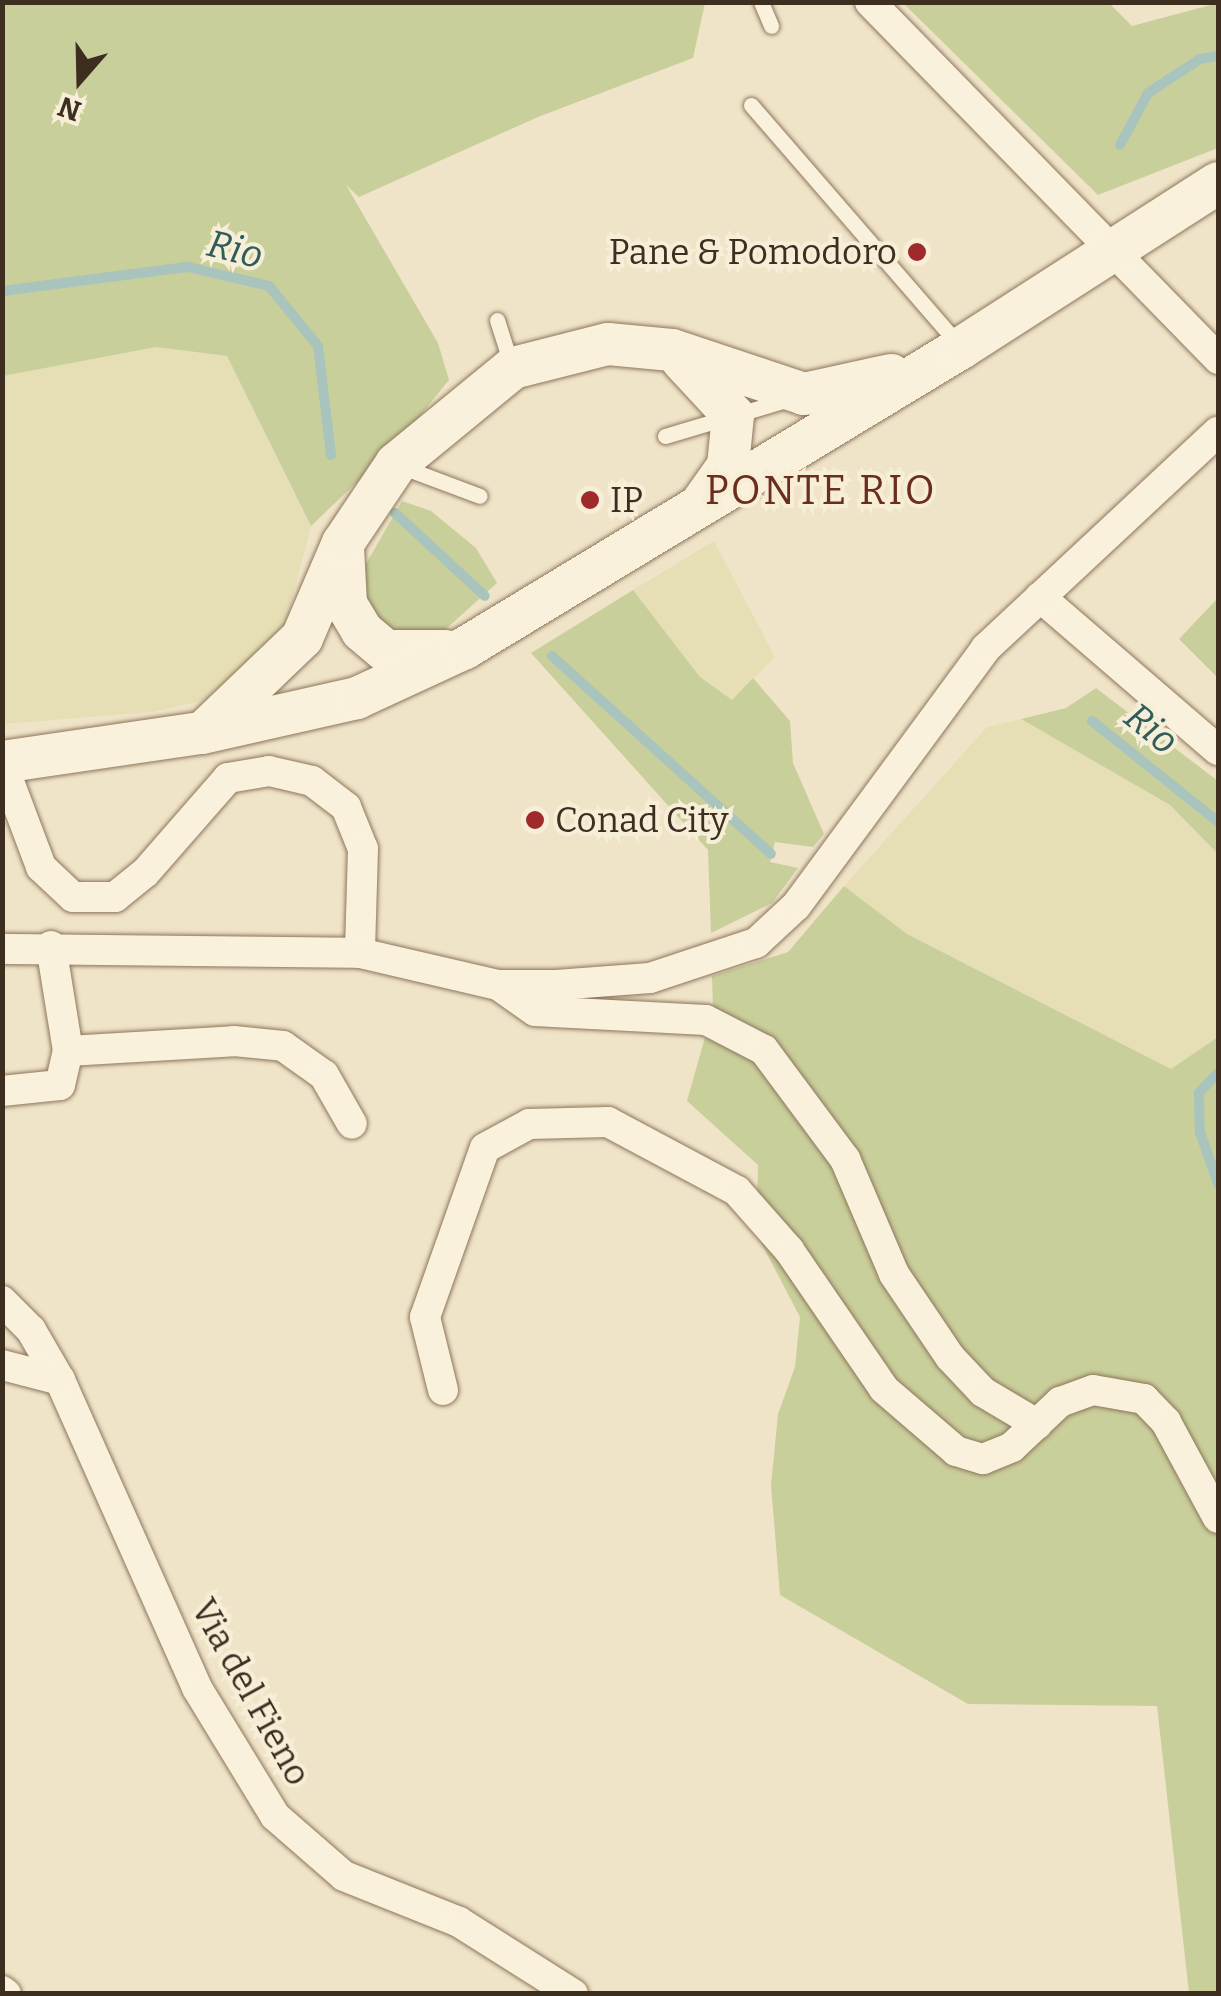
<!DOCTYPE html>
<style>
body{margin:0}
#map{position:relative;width:1221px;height:1996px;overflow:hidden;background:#f0e4c8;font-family:Bitter,serif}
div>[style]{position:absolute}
.farmland>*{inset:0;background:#e6deb5}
.green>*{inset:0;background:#c9cf9b}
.stream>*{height:10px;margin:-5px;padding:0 5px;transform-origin:5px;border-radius:5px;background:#a9c4bc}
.roads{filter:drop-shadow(0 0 2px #8d765c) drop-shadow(0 0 2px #8d765c)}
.service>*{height:15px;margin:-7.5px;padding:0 7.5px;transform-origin:7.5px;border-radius:7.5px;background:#faf1dc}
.minor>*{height:30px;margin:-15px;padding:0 15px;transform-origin:15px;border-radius:15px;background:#faf1dc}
.secondary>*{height:42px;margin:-21px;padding:0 21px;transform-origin:21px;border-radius:21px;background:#faf1dc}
.dots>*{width:28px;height:28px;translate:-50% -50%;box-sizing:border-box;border:5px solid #f7eed8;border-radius:50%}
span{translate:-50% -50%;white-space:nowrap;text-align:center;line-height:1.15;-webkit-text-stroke:8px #f7eed8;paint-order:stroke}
.poi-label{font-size:35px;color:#3d2e20}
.right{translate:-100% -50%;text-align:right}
.left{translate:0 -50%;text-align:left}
.street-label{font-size:35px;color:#3d2e20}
.water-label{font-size:38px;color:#2f5d5a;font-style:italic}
.quarter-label{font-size:40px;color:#6b2e1e;letter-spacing:2.5px}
.frame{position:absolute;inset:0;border:5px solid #3d2e20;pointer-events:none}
.north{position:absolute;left:30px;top:30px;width:100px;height:100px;-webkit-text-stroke:8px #f7eed8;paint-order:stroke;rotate:200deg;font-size:28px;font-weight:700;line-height:40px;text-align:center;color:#3d2e20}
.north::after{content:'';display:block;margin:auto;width:35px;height:45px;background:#3d2e20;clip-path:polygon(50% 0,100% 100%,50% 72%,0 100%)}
</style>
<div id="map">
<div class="farmland">
<i style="clip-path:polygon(156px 347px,227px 356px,311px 526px,284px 630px,232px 694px,152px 712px,3px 724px,3px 376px)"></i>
<i style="clip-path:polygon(714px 541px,775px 657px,732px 700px,700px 677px,633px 590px)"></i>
<i style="clip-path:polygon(1021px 719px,1170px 805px,1218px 854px,1218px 1037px,1171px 1069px,907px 934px,844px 886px,987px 727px)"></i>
</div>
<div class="green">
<i style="clip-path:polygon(3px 3px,705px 3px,693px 58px,538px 117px,359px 197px,346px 185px,438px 343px,449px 380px,399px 442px,311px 526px,227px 356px,156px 347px,3px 376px)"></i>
<i style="clip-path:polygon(903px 3px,1109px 3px,1132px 26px,1218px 3px,1218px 148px,1098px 195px)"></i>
<i style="clip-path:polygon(402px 501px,431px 511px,476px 548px,497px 583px,436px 638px,401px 643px,363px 613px,359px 576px)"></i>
<i style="clip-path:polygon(633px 590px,700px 677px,732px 700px,753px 678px,790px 721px,793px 763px,824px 834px,813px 847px,775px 842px,770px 862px,798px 868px,772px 903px,711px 933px,708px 850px,531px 653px)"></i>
<i style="clip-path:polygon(1218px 598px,1218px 678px,1179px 639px)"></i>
<i style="clip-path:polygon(1096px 688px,1218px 781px,1218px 854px,1170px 805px,1021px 719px,1066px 708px)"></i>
<i style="clip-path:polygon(844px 886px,907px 934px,1171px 1069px,1218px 1037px,1218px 1993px,1189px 1993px,1157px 1706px,968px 1704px,780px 1595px,771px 1485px,778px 1414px,795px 1367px,800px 1317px,756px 1233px,758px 1165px,687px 1101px,713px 1009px,712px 976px,788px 952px)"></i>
</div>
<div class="stream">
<i style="left:1120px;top:145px;width:59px;rotate:-61.7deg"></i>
<i style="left:1148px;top:93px;width:62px;rotate:-33.2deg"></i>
<i style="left:1200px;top:59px;width:18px;rotate:-9deg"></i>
<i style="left:2px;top:291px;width:188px;rotate:-7.4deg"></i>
<i style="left:188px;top:267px;width:83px;rotate:13.2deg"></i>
<i style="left:269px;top:286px;width:77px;rotate:50.8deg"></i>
<i style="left:318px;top:346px;width:110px;rotate:83.2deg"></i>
<i style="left:395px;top:513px;width:122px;rotate:42.7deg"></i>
<i style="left:552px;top:656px;width:295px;rotate:42.1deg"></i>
<i style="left:1092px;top:721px;width:161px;rotate:38.7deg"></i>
<i style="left:1218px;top:1073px;width:28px;rotate:134deg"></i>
<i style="left:1199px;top:1093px;width:39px;rotate:89deg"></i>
<i style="left:1200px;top:1132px;width:55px;rotate:70.9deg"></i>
</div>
<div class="roads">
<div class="service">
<i style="left:761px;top:2px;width:26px;rotate:67deg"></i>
<i style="left:751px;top:105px;width:318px;rotate:49.1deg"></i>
<i style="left:497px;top:320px;width:46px;rotate:72.3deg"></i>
<i style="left:665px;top:436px;width:126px;rotate:-16.6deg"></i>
<i style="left:400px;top:466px;width:85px;rotate:20.6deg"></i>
</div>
<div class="minor">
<i style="left:870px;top:2px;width:499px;rotate:45.7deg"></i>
<i style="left:1040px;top:597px;width:235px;rotate:40.7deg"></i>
<i style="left:2px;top:763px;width:111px;rotate:69.4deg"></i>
<i style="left:41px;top:867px;width:44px;rotate:43.2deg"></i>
<i style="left:73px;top:897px;width:42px"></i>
<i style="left:115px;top:897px;width:38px;rotate:-39deg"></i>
<i style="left:145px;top:873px;width:126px;rotate:-48.9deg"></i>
<i style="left:228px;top:778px;width:42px;rotate:-9.7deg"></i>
<i style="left:269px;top:771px;width:44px;rotate:13.1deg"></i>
<i style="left:312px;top:781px;width:43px;rotate:37.4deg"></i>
<i style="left:346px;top:807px;width:45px;rotate:68deg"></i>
<i style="left:363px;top:849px;width:104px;rotate:91.7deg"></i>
<i style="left:51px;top:946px;width:106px;rotate:80.8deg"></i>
<i style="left:2px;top:949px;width:358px;rotate:0.6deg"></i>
<i style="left:360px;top:953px;width:142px;rotate:13.1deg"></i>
<i style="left:498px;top:985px;width:58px"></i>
<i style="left:556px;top:985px;width:94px;rotate:-4.3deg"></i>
<i style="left:650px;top:978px;width:112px;rotate:-18.3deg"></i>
<i style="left:756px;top:943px;width:54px;rotate:-42.8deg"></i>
<i style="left:796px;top:906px;width:320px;rotate:-53.6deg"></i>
<i style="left:986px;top:648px;width:317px;rotate:-43deg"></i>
<i style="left:498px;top:985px;width:45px;rotate:35.1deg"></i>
<i style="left:535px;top:1011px;width:171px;rotate:3deg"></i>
<i style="left:706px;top:1020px;width:65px;rotate:27.3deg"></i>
<i style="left:764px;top:1050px;width:136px;rotate:53.4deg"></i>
<i style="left:845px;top:1159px;width:125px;rotate:66.9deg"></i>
<i style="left:894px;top:1274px;width:100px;rotate:56deg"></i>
<i style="left:950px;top:1357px;width:48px;rotate:46.7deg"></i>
<i style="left:983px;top:1392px;width:63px;rotate:30.7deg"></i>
<i style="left:2px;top:1091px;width:58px;rotate:-5.9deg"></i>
<i style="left:60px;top:1085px;width:35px;rotate:-77deg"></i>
<i style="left:68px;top:1051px;width:166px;rotate:-3.4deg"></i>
<i style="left:234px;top:1041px;width:49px;rotate:5.8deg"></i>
<i style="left:283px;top:1046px;width:50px;rotate:35.3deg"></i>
<i style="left:324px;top:1075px;width:56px;rotate:60.3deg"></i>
<i style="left:2px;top:1301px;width:41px;rotate:45deg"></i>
<i style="left:31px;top:1330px;width:58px;rotate:59.9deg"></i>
<i style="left:60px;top:1380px;width:337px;rotate:66deg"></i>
<i style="left:197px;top:1688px;width:150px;rotate:58.6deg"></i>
<i style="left:275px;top:1816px;width:91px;rotate:41deg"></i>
<i style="left:344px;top:1876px;width:124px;rotate:21.8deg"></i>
<i style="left:459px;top:1922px;width:135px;rotate:32.3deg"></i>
<i style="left:2px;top:1365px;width:60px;rotate:14.5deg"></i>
<i style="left:443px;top:1390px;width:75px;rotate:-103.9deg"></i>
<i style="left:425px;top:1317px;width:179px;rotate:-70.5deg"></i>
<i style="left:485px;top:1148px;width:50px;rotate:-28.6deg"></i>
<i style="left:529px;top:1124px;width:79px;rotate:-1.5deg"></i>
<i style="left:608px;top:1122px;width:146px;rotate:28.1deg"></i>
<i style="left:737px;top:1191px;width:79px;rotate:48.6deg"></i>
<i style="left:789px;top:1250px;width:168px;rotate:55.6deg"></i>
<i style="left:884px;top:1389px;width:95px;rotate:40.7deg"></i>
<i style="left:956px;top:1451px;width:28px;rotate:17deg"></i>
<i style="left:983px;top:1459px;width:31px;rotate:-22deg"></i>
<i style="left:1012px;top:1447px;width:66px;rotate:-43.2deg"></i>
<i style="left:1060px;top:1402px;width:35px;rotate:-20deg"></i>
<i style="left:1093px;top:1390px;width:52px;rotate:10deg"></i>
<i style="left:1144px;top:1399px;width:32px;rotate:46deg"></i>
<i style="left:1166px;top:1422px;width:109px;rotate:61.6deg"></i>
<i style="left:2px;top:1991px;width:5px;rotate:37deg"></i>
</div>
<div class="secondary">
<i style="left:682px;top:360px;width:75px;rotate:47.2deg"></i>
<i style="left:733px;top:415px;width:51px;rotate:95.6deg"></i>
<i style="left:728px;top:466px;width:47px;rotate:125.4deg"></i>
<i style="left:343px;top:548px;width:56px;rotate:86.9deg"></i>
<i style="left:346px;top:604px;width:31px;rotate:59deg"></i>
<i style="left:362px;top:631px;width:31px;rotate:40deg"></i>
<i style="left:386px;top:651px;width:60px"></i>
<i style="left:207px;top:729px;width:132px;rotate:-43.8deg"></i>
<i style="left:302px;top:638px;width:103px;rotate:-66.7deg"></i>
<i style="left:343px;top:543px;width:95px;rotate:-56.1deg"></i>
<i style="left:396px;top:464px;width:151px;rotate:-39.4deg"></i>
<i style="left:513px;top:368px;width:98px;rotate:-14.2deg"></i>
<i style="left:608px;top:344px;width:64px;rotate:5.4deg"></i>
<i style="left:672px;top:350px;width:139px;rotate:18.4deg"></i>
<i style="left:804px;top:394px;width:89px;rotate:-12.3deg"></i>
<i style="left:2px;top:762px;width:202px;rotate:-8.3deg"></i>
<i style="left:202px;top:733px;width:159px;rotate:-12.7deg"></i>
<i style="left:357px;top:698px;width:119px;rotate:-24.8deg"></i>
<i style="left:465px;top:648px;width:580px;rotate:-31.17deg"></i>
<i style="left:961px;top:348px;width:305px;rotate:-32.7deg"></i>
</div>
</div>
<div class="dots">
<i style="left:917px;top:252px;background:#9e2a2b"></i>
<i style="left:590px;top:500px;background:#9e2a2b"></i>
<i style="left:535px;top:820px;background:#9e2a2b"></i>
</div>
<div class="poi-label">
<span class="right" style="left:897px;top:252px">Pane &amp; Pomodoro</span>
<span class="left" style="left:610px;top:500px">IP</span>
<span class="left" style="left:555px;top:820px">Conad City</span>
</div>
<div class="street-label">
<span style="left:251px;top:1692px;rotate:61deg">Via del Fieno</span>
</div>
<div class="water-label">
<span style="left:235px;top:250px;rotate:14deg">Rio</span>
<span style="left:1151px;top:729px;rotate:39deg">Rio</span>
</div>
<div class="quarter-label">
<span style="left:821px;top:491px">PONTE RIO</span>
</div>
<div class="frame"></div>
<div class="north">N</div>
</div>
